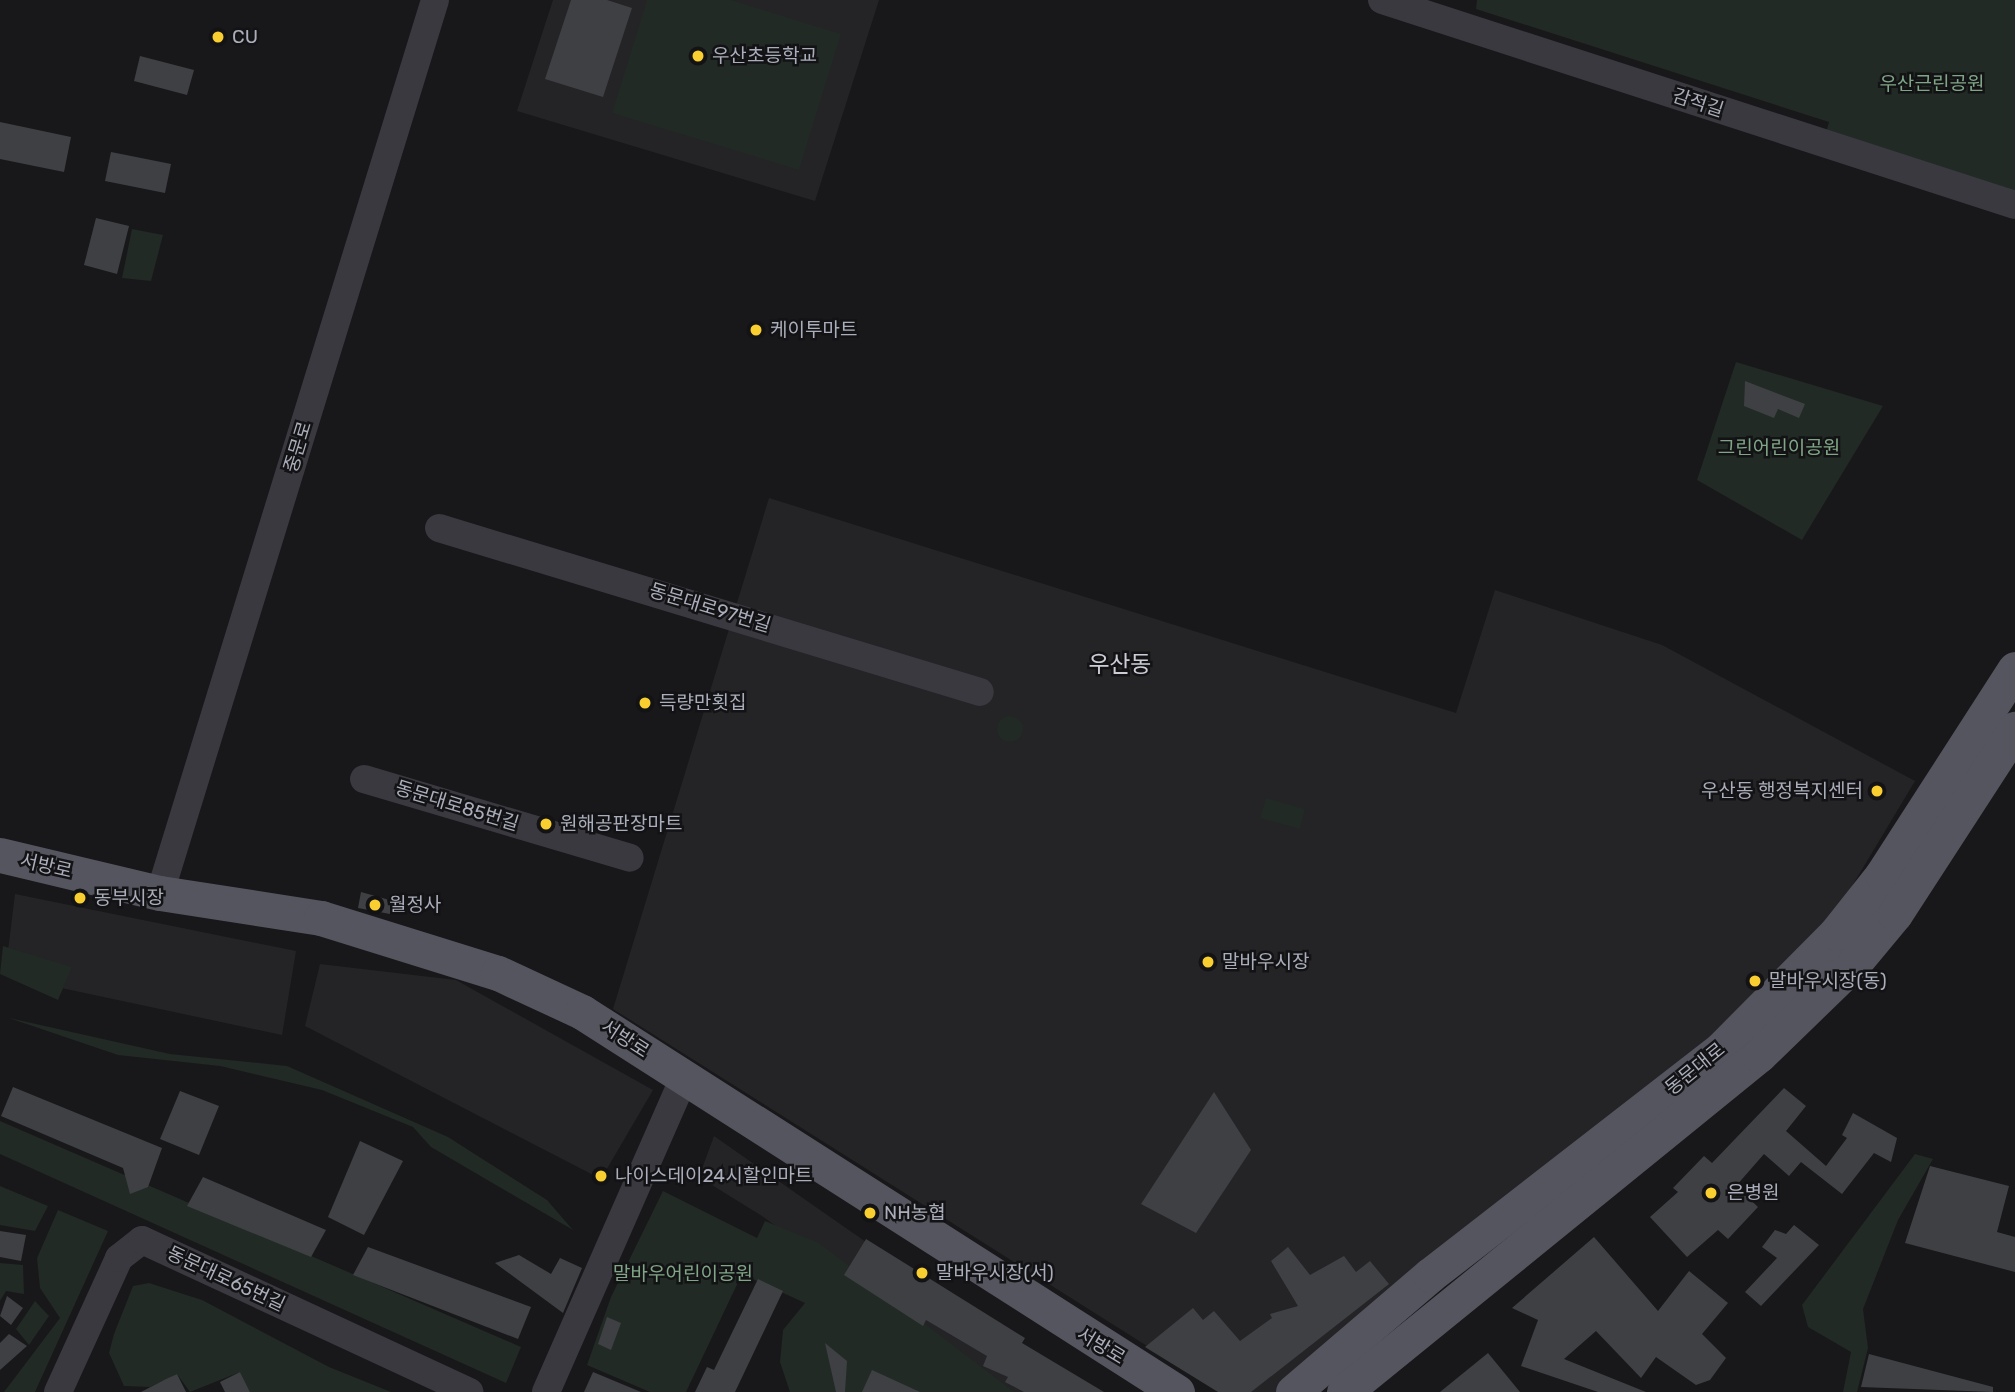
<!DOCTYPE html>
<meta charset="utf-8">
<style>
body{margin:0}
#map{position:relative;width:2015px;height:1392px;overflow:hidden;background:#18181a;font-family:Rubik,"Noto Sans KR",sans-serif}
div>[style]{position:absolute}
.built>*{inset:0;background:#242427}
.green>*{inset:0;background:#212a24}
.round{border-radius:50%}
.building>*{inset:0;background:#3f4044}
.minor>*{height:28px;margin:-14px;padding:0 14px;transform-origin:14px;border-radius:14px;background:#39393f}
.major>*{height:35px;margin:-17.5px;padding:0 17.5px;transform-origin:17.5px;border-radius:17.5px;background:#54555e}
.dots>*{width:19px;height:19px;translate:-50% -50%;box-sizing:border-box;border:4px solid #131315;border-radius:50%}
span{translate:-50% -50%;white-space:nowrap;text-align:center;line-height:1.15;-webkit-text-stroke:5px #131315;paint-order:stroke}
.poi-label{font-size:19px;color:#aaadba}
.left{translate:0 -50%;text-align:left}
.right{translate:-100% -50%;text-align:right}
.park-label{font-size:19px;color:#80a687}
.street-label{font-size:19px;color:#aaadba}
.quarter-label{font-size:23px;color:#cbccd6}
</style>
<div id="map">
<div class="built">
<i style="clip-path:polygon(553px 0,879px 0,815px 201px,517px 111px)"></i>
<i style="clip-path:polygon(769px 498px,1456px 713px,1495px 590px,1662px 645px,1915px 781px,1834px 916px,1734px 1019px,1277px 1392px,1220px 1392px,613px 1009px)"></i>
<i style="clip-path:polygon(15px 894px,296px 951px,282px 1035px,5px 976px)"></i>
<i style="clip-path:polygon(320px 964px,456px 980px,653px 1090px,601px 1179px,305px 1026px)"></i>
<i style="clip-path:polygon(714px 1136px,1081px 1392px,1003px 1392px,762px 1216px,699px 1177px)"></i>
</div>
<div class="green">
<i style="clip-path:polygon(647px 0,731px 0,841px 34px,799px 170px,612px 113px)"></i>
<i style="clip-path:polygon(1477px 0,2015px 0,2015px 202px,1825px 136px,1829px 122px,1476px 9px)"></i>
<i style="clip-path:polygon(132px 229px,163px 235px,151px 281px,122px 278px)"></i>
<i style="clip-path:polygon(1736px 362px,1883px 406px,1802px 540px,1697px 480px)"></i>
<i class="round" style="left:997px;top:716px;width:26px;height:26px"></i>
<i style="clip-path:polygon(1266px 798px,1305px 809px,1300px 829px,1260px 818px)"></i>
<i style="clip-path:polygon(3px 946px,72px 967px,58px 1000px,0 974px)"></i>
<i style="clip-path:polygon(9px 1018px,170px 1054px,287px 1066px,448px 1137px,547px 1200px,573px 1230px,431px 1147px,413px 1127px,322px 1090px,220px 1066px,118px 1055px)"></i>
<i style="clip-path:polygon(0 1121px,521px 1347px,506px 1383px,0 1154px)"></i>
<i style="clip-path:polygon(1915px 1154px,1933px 1159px,1898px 1220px,1863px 1309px,1868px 1348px,1857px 1392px,1843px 1392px,1851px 1352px,1808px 1327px,1802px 1305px)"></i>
<i style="clip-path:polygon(0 1186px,48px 1206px,35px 1231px,0 1225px)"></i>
<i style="clip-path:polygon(663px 1191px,757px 1238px,765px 1221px,819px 1243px,1014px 1392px,790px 1392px,780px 1362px,783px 1330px,805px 1303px,742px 1274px,686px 1392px,650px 1392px,587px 1365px,611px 1297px)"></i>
<i style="clip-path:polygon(58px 1210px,108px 1231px,35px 1392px,4px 1392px,60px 1318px,40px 1288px,37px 1258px)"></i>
<i style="clip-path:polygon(0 1263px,23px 1265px,24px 1294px,6px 1291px,0 1301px)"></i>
<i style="clip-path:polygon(149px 1283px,202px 1300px,329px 1367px,391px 1392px,250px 1392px,240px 1372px,190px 1392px,177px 1374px,150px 1387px,124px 1386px,109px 1353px,114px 1334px,133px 1286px)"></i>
<i style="clip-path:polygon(35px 1301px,49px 1316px,29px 1345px,16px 1329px)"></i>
</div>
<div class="building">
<i style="clip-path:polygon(571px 0,607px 0,632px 8px,603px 97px,545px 79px)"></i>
<i style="clip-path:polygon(140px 56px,194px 70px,187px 95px,134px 81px)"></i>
<i style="clip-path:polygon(0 122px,71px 137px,64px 172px,0 159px)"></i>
<i style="clip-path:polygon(111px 152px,171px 164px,165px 193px,105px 181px)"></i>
<i style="clip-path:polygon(96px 218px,129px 226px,117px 274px,84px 265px)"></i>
<i style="clip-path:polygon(1745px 381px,1805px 404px,1799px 418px,1778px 409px,1774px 418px,1744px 406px)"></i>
<i style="clip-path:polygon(361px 892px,393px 901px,390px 914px,358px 908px)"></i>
<i style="clip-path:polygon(13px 1087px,162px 1148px,148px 1187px,130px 1194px,123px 1168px,1px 1116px)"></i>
<i style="clip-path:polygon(1784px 1088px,1806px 1106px,1786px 1131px,1826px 1166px,1847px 1138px,1842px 1135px,1853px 1113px,1897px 1138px,1891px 1162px,1874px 1153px,1842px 1194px,1801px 1162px,1789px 1176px,1764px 1154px,1736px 1186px,1758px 1207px,1728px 1239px,1718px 1230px,1687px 1257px,1650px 1217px,1678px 1192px,1673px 1188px,1704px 1156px,1712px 1163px)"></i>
<i style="clip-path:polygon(180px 1091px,219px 1106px,199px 1155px,160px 1139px)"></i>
<i style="clip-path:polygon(1214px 1092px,1251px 1150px,1196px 1233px,1141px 1204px)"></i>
<i style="clip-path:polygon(360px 1141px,403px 1161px,364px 1235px,328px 1217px)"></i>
<i style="clip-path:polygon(1930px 1166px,2009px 1186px,1997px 1232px,2015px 1237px,2015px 1272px,1905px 1243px)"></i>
<i style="clip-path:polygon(203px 1177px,326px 1230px,311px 1257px,187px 1206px)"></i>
<i style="clip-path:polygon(1794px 1225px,1819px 1245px,1761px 1306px,1745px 1292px,1777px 1258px,1762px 1247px,1775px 1230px,1786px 1234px)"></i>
<i style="clip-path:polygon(0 1231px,26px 1235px,21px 1261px,0 1257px)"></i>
<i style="clip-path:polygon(1594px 1237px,1658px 1311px,1689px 1271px,1728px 1303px,1702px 1334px,1726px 1358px,1710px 1380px,1696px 1385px,1656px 1357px,1641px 1378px,1596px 1331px,1564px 1359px,1646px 1392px,1598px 1392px,1521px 1366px,1538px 1320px,1512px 1308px)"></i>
<i style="clip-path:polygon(866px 1239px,1025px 1338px,1022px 1343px,1104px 1392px,1024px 1392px,1005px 1382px,1008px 1377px,983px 1366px,987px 1356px,926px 1320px,923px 1326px,844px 1275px)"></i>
<i style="clip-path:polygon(368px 1247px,531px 1307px,518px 1339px,353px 1275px)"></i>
<i style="clip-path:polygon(1288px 1247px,1310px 1275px,1344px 1256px,1356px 1272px,1370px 1261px,1389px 1284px,1251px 1392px,1218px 1392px,1145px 1347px,1193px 1308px,1203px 1320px,1214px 1311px,1240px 1341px,1272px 1318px,1270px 1314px,1298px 1306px,1271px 1261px)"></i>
<i style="clip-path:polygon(519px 1255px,551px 1274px,560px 1258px,582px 1268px,563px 1313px,495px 1263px)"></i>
<i style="clip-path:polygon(758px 1279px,783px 1291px,735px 1392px,695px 1392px,707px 1367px,714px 1370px)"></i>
<i style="clip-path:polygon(7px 1296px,23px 1308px,11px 1325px,0 1316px)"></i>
<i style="clip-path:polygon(607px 1317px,621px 1323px,611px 1350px,598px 1344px)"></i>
<i style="clip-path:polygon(9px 1334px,27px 1346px,0 1370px,0 1343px)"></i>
<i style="clip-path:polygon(825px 1343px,847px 1361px,845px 1392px,836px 1392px)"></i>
<i style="clip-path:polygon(1488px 1353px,1520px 1392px,1440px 1392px)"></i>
<i style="clip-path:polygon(1869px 1354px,1993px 1387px,1993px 1392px,1861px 1387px)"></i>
<i style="clip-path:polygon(872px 1370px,920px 1392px,862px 1392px)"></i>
<i style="clip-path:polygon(240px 1372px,250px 1392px,225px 1392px,220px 1382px)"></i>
<i style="clip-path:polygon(593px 1372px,641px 1392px,584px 1392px)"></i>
<i style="clip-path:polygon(177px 1374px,186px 1392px,141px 1392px,166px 1379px)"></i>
</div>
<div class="minor">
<i style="left:1382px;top:0;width:665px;rotate:17.94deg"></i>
<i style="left:439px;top:528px;width:565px;rotate:16.86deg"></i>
<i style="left:364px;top:779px;width:277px;rotate:16.5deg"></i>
<i style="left:160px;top:893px;width:934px;rotate:-72.88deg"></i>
<i style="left:58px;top:1392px;width:147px;rotate:-65.5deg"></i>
<i style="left:119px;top:1258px;width:29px;rotate:-38deg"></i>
<i style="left:142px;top:1240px;width:361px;rotate:24.9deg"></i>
<i style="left:546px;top:1392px;width:344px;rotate:-66.3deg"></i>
</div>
<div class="major">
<i style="left:0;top:855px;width:164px;rotate:13.4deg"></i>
<i style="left:160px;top:893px;width:163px;rotate:8.8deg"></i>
<i style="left:321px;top:918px;width:185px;rotate:17.3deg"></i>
<i style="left:498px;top:973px;width:93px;rotate:24.9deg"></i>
<i style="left:582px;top:1012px;width:706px;rotate:32.56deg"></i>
<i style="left:1293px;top:1392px;width:180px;rotate:-40.5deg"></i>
<i style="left:1430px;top:1275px;width:368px;rotate:-37.8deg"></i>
<i style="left:1721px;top:1049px;width:163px;rotate:-45.2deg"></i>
<i style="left:1836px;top:933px;width:74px;rotate:-51.6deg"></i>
<i style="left:1882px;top:875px;width:245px;rotate:-57.2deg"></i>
<i style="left:1344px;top:1392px;width:535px;rotate:-39.08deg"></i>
<i style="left:1759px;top:1055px;width:134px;rotate:-44.1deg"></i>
<i style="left:1855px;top:962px;width:62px;rotate:-50.2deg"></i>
<i style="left:1895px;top:914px;width:221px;rotate:-57deg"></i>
</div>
<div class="dots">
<i style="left:218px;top:37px;background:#f8ce31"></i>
<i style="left:698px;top:56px;background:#f8ce31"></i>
<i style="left:756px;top:330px;background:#f8ce31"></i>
<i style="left:645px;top:703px;background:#f8ce31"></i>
<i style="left:1877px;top:791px;background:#f8ce31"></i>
<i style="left:546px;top:824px;background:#f8ce31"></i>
<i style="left:80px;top:898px;background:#f8ce31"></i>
<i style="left:375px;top:905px;background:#f8ce31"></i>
<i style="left:1208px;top:962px;background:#f8ce31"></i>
<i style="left:1755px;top:981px;background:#f8ce31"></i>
<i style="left:601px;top:1176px;background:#f8ce31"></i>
<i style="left:1711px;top:1193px;background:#f8ce31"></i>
<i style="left:870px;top:1213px;background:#f8ce31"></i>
<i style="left:922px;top:1273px;background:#f8ce31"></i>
</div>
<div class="poi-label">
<span class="left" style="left:232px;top:37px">CU</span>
<span class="left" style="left:712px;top:56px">우산초등학교</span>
<span class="left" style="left:770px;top:330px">케이투마트</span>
<span class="left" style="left:659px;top:703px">득량만횟집</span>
<span class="right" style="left:1863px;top:791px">우산동 행정복지센터</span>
<span class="left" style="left:560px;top:824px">원해공판장마트</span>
<span class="left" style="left:94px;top:898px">동부시장</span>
<span class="left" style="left:389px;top:905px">월정사</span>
<span class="left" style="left:1222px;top:962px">말바우시장</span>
<span class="left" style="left:1769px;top:981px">말바우시장(동)</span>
<span class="left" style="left:615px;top:1176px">나이스데이24시할인마트</span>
<span class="left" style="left:1727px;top:1193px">은병원</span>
<span class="left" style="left:884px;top:1213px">NH농협</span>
<span class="left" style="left:936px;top:1273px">말바우시장(서)</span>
</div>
<div class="park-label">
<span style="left:1932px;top:84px">우산근린공원</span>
<span style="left:1779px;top:448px">그린어린이공원</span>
<span style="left:683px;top:1274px">말바우어린이공원</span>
</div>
<div class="street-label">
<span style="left:1698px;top:103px;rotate:18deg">감적길</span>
<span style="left:298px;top:447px;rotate:-73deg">중문로</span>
<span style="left:710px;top:608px;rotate:17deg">동문대로97번길</span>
<span style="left:457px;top:806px;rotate:17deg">동문대로85번길</span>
<span style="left:46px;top:866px;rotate:13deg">서방로</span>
<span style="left:625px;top:1039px;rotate:33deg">서방로</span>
<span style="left:1695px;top:1069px;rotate:-39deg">동문대로</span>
<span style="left:226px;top:1279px;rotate:25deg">동문대로65번길</span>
<span style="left:1101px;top:1346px;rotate:31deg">서방로</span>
</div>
<div class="quarter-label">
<span style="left:1120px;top:664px">우산동</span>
</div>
</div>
